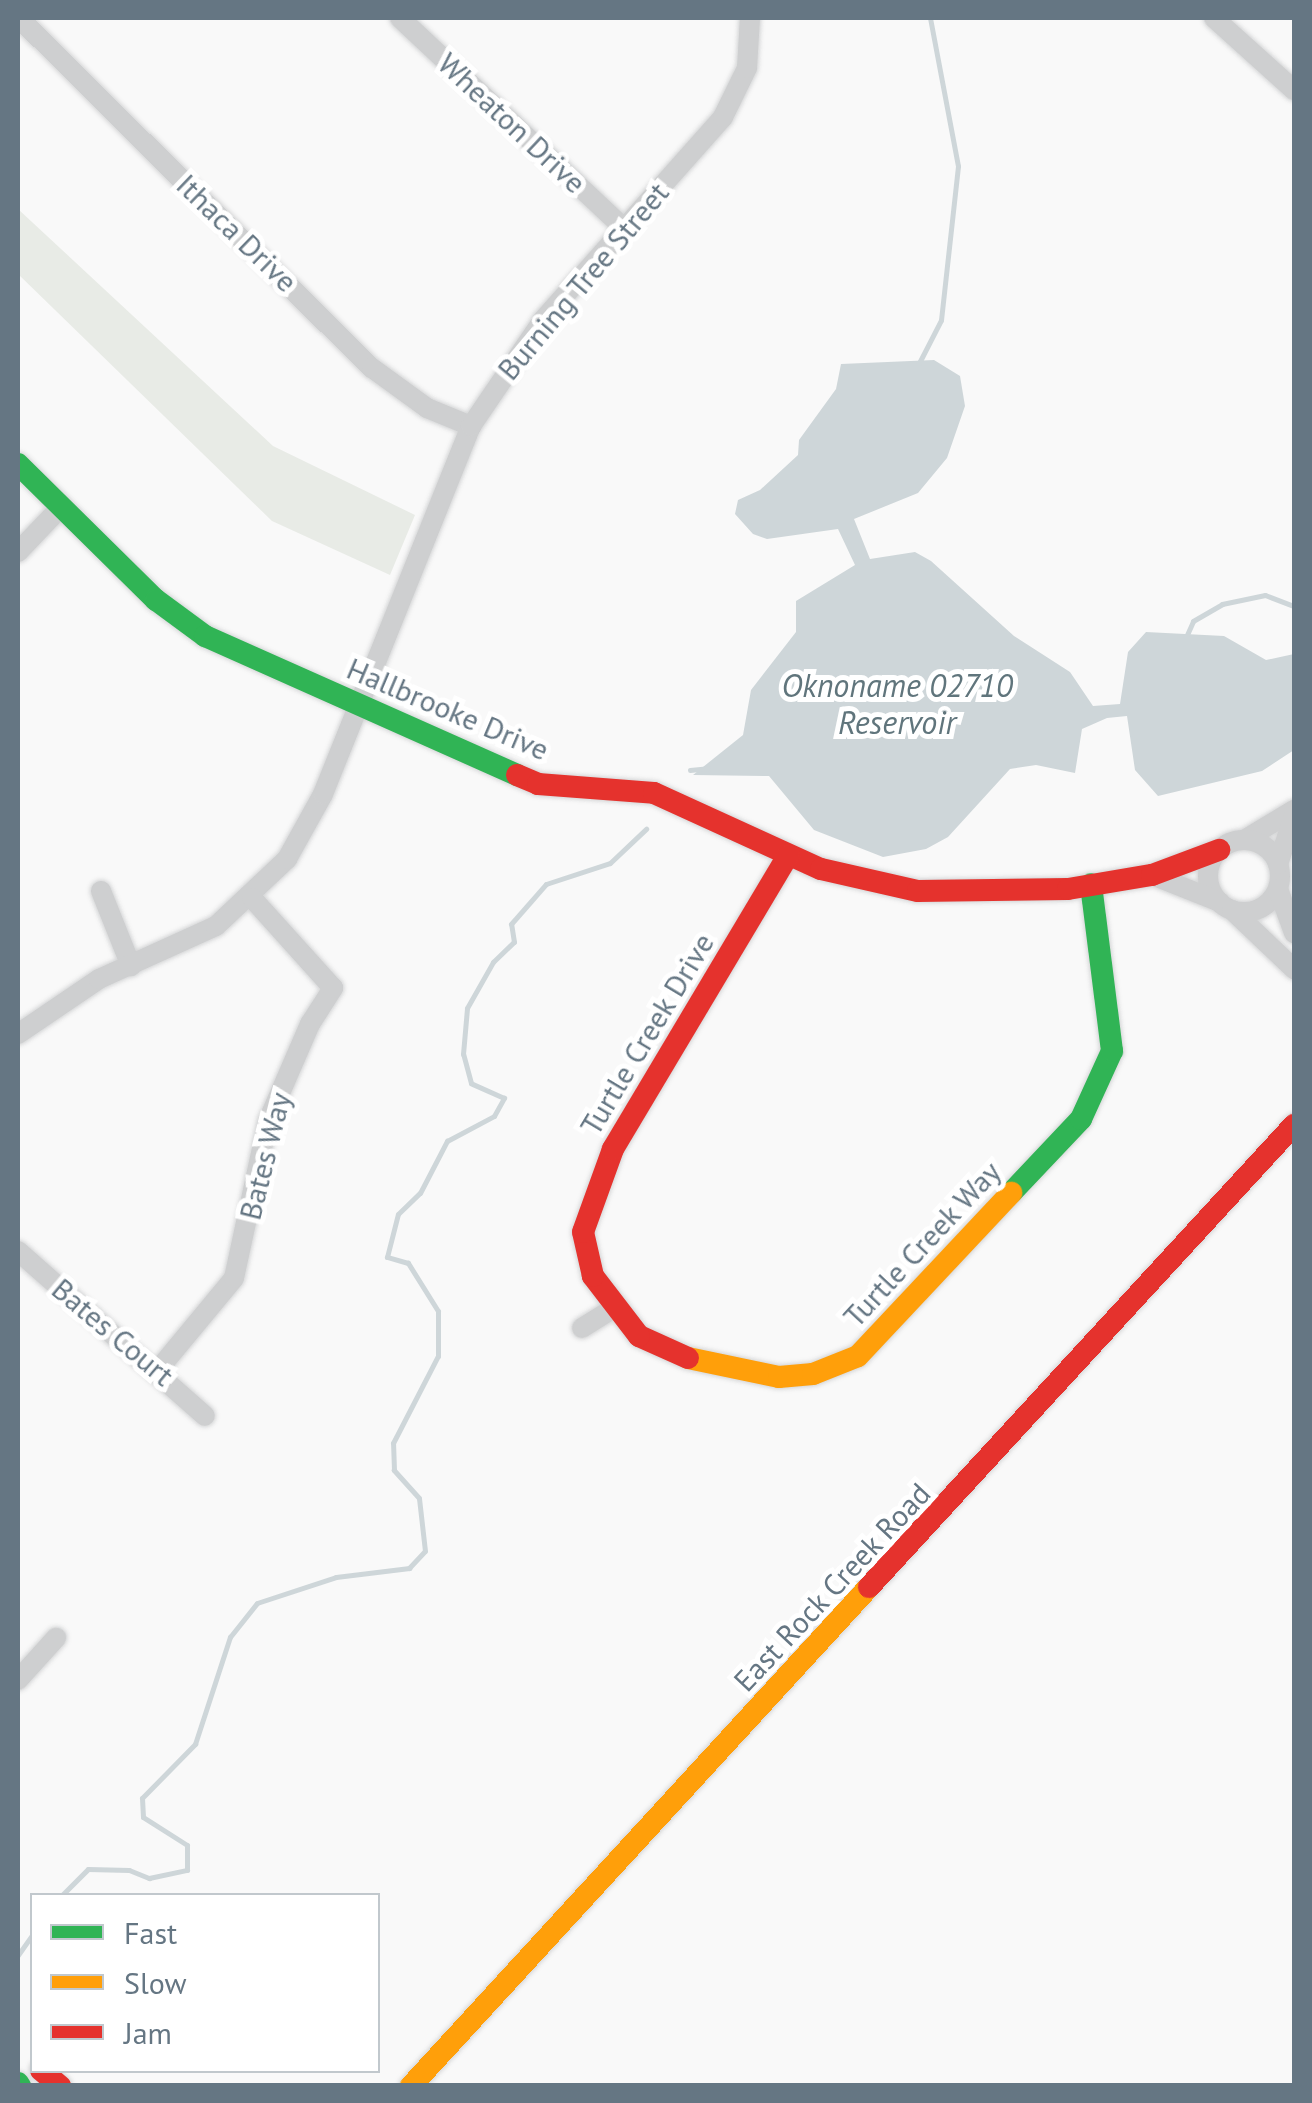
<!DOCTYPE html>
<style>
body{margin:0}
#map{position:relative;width:1312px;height:2103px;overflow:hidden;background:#f9f9f9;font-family:"PT Sans",sans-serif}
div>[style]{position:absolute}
.green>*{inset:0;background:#e8ebe6}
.water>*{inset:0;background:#ced6d9}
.stream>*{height:5px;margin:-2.5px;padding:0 2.5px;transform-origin:2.5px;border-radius:2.5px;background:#ced6d9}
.roads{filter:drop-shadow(0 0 2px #d5d6d7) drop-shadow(0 0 2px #d5d6d7)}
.street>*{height:20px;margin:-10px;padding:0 10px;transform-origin:10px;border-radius:10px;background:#cecfd0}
.street>.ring{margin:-10px;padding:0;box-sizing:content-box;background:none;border:20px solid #cecfd0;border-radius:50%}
.fast>*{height:22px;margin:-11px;padding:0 11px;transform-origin:11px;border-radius:11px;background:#30b455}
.slow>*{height:22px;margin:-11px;padding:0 11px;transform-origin:11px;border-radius:11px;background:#ff9f0a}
.jam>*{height:22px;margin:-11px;padding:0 11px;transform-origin:11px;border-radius:11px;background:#e5322d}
span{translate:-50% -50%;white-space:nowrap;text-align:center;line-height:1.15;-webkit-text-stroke:10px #fff;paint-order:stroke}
.street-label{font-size:30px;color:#657683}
.water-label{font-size:32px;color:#60757c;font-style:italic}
.frame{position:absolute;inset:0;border:20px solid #657683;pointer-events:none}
.legend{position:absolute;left:30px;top:1893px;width:350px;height:180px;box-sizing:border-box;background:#fff;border:2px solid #c1c8cd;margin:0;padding:12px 18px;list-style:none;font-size:30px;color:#657683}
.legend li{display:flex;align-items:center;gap:20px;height:50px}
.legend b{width:50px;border:2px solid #c1c8cd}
</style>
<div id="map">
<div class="green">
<i style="clip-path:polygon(18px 209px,273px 446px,415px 515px,390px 575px,272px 521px,18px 274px)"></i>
</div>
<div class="water">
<i style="clip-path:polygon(934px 360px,960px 376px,965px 406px,947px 458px,918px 493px,854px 519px,870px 559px,915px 552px,931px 561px,1014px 636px,1070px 672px,1093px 706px,1120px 704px,1128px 652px,1146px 632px,1224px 636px,1266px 660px,1294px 654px,1294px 750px,1262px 771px,1158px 796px,1135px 770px,1127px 716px,1107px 718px,1082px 729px,1075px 773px,1036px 765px,1010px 769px,948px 837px,926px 849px,883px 857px,814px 830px,769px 776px,693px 775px,743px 735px,751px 690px,796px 632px,796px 601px,855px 565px,838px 529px,767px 539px,753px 534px,735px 514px,738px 500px,760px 490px,798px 455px,799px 440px,836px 389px,841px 364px)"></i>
</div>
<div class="stream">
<i style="left:919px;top:363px;width:48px;rotate:-62.9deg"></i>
<i style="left:941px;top:320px;width:155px;rotate:-83.7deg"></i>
<i style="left:958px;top:166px;width:151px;rotate:-100.7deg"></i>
<i style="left:1186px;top:637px;width:17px;rotate:-66deg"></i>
<i style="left:1193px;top:621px;width:34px;rotate:-30deg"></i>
<i style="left:1222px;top:604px;width:44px;rotate:-11.8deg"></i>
<i style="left:1265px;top:595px;width:31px;rotate:21deg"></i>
<i style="left:690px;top:770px;width:18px;rotate:-6deg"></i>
<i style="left:61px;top:1896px;width:38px;rotate:-45deg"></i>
<i style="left:88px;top:1869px;width:41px;rotate:1.4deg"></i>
<i style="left:129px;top:1870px;width:22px;rotate:22deg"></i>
<i style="left:149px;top:1878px;width:39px;rotate:-12deg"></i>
<i style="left:187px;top:1870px;width:25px;rotate:-90deg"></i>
<i style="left:187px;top:1845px;width:52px;rotate:-147.5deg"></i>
<i style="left:143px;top:1817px;width:19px;rotate:-93deg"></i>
<i style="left:142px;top:1798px;width:76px;rotate:-45.5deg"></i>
<i style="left:195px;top:1744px;width:113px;rotate:-71.9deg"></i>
<i style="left:230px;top:1637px;width:43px;rotate:-51.5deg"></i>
<i style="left:257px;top:1603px;width:83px;rotate:-18.2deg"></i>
<i style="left:336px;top:1577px;width:74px;rotate:-7deg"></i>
<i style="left:409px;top:1568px;width:23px;rotate:-47deg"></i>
<i style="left:425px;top:1551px;width:53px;rotate:-96.5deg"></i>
<i style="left:419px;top:1498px;width:38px;rotate:-132deg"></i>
<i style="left:394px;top:1470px;width:27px;rotate:-92deg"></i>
<i style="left:393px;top:1443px;width:98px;rotate:-62.7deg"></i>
<i style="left:438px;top:1356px;width:45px;rotate:-90deg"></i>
<i style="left:438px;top:1311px;width:57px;rotate:-122deg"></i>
<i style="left:408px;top:1263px;width:22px;rotate:-164deg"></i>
<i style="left:387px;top:1257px;width:44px;rotate:-75.7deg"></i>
<i style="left:398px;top:1214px;width:30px;rotate:-44deg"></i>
<i style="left:420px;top:1193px;width:59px;rotate:-62.6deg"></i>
<i style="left:447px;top:1141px;width:53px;rotate:-28deg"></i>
<i style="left:494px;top:1116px;width:21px;rotate:-61deg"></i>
<i style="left:504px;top:1098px;width:36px;rotate:-156deg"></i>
<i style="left:471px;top:1083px;width:30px;rotate:-105deg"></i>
<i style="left:463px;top:1054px;width:46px;rotate:-85deg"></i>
<i style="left:467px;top:1008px;width:53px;rotate:-60.5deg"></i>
<i style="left:493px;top:962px;width:29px;rotate:-44deg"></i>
<i style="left:514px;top:942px;width:18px;rotate:-99deg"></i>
<i style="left:511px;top:924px;width:53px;rotate:-48.8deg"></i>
<i style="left:546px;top:884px;width:67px;rotate:-18.2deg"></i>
<i style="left:610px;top:863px;width:50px;rotate:-43.4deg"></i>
<i style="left:18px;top:1955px;width:24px;rotate:-55deg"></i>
</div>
<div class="roads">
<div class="street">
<i style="left:19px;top:18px;width:497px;rotate:44.8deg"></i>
<i style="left:372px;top:368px;width:68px;rotate:36deg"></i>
<i style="left:427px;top:408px;width:48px;rotate:22.2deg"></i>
<i style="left:400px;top:18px;width:307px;rotate:43.2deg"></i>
<i style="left:1214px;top:18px;width:108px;rotate:42deg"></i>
<i style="left:18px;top:552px;width:62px;rotate:-46.3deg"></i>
<i style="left:1244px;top:840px;width:58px;rotate:-31deg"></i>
<i class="ring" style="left:1208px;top:840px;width:52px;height:52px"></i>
<i style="left:1278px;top:864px;width:51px;rotate:-71.6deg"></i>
<i style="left:1152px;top:875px;width:73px;rotate:21.7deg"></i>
<i style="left:1278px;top:889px;width:47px;rotate:70deg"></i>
<i style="left:101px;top:891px;width:81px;rotate:68.2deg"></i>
<i style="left:1232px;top:910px;width:86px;rotate:43.6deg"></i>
<i style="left:18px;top:1034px;width:98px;rotate:-34.2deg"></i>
<i style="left:99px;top:979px;width:128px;rotate:-24.4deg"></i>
<i style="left:216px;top:926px;width:98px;rotate:-43.3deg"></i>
<i style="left:287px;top:859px;width:74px;rotate:-61deg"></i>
<i style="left:323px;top:794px;width:397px;rotate:-68.1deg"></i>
<i style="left:471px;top:426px;width:128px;rotate:-55.8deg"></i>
<i style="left:543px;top:320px;width:271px;rotate:-48.4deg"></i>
<i style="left:723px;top:117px;width:55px;rotate:-63.9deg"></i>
<i style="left:747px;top:68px;width:50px;rotate:-86.6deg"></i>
<i style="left:18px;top:1251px;width:249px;rotate:41.4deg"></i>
<i style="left:582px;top:1328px;width:36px;rotate:-32deg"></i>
<i style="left:158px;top:1370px;width:119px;rotate:-50.4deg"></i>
<i style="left:234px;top:1278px;width:161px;rotate:-77.8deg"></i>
<i style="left:268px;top:1121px;width:106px;rotate:-66.6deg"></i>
<i style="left:310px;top:1024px;width:43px;rotate:-57.4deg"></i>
<i style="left:333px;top:988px;width:121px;rotate:-132deg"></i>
<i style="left:18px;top:1680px;width:57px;rotate:-47.9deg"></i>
</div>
<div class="fast">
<i style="left:18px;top:464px;width:194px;rotate:44.6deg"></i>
<i style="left:156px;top:600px;width:61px;rotate:36.3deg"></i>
<i style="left:205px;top:636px;width:342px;rotate:24deg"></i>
<i style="left:1011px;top:1193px;width:102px;rotate:-46.6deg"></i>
<i style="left:1081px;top:1119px;width:75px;rotate:-65.5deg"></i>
<i style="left:1112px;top:1051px;width:168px;rotate:-97.2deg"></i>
<i style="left:18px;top:2083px;width:4px;rotate:56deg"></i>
</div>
<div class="slow">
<i style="left:688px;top:1358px;width:93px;rotate:11.8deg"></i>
<i style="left:779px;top:1377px;width:34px;rotate:-5deg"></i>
<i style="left:813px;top:1374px;width:48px;rotate:-21.8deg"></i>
<i style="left:858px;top:1356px;width:224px;rotate:-46.8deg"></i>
<i style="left:411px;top:2086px;width:677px;rotate:-47.45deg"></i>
</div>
<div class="jam">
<i style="left:517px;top:775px;width:23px;rotate:23deg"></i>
<i style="left:538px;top:784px;width:116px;rotate:4.4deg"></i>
<i style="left:654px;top:793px;width:183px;rotate:24.5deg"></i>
<i style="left:821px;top:869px;width:99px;rotate:12.8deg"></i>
<i style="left:918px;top:891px;width:150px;rotate:-0.8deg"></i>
<i style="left:1068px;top:889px;width:85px;rotate:-9.5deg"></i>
<i style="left:1152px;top:875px;width:72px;rotate:-20.5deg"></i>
<i style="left:688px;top:1358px;width:54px;rotate:-155.8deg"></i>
<i style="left:639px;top:1336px;width:76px;rotate:-127.5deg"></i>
<i style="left:593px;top:1276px;width:45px;rotate:-102.8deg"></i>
<i style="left:583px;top:1232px;width:88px;rotate:-70.1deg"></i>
<i style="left:613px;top:1149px;width:342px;rotate:-59.2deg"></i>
<i style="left:869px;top:1587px;width:628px;rotate:-47.39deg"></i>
<i style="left:41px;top:2070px;width:25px;rotate:40deg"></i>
</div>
</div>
<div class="street-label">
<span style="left:512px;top:123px;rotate:43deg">Wheaton Drive</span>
<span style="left:237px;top:233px;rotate:44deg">Ithaca Drive</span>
<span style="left:583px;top:281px;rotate:-50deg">Burning Tree Street</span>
<span style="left:448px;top:709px;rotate:23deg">Hallbrooke Drive</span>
<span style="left:647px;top:1034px;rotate:-59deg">Turtle Creek Drive</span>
<span style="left:265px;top:1156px;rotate:-76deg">Bates Way</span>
<span style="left:922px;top:1244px;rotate:-47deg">Turtle Creek Way</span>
<span style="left:113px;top:1332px;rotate:40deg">Bates Court</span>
<span style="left:832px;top:1587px;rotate:-47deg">East Rock Creek Road</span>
</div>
<div class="water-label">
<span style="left:897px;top:704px">Oknoname 02710<br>Reservoir</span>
</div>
<div class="frame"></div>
<ul class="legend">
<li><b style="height:12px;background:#30b455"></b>Fast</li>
<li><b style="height:12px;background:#ff9f0a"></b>Slow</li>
<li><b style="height:12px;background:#e5322d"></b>Jam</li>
</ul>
</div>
